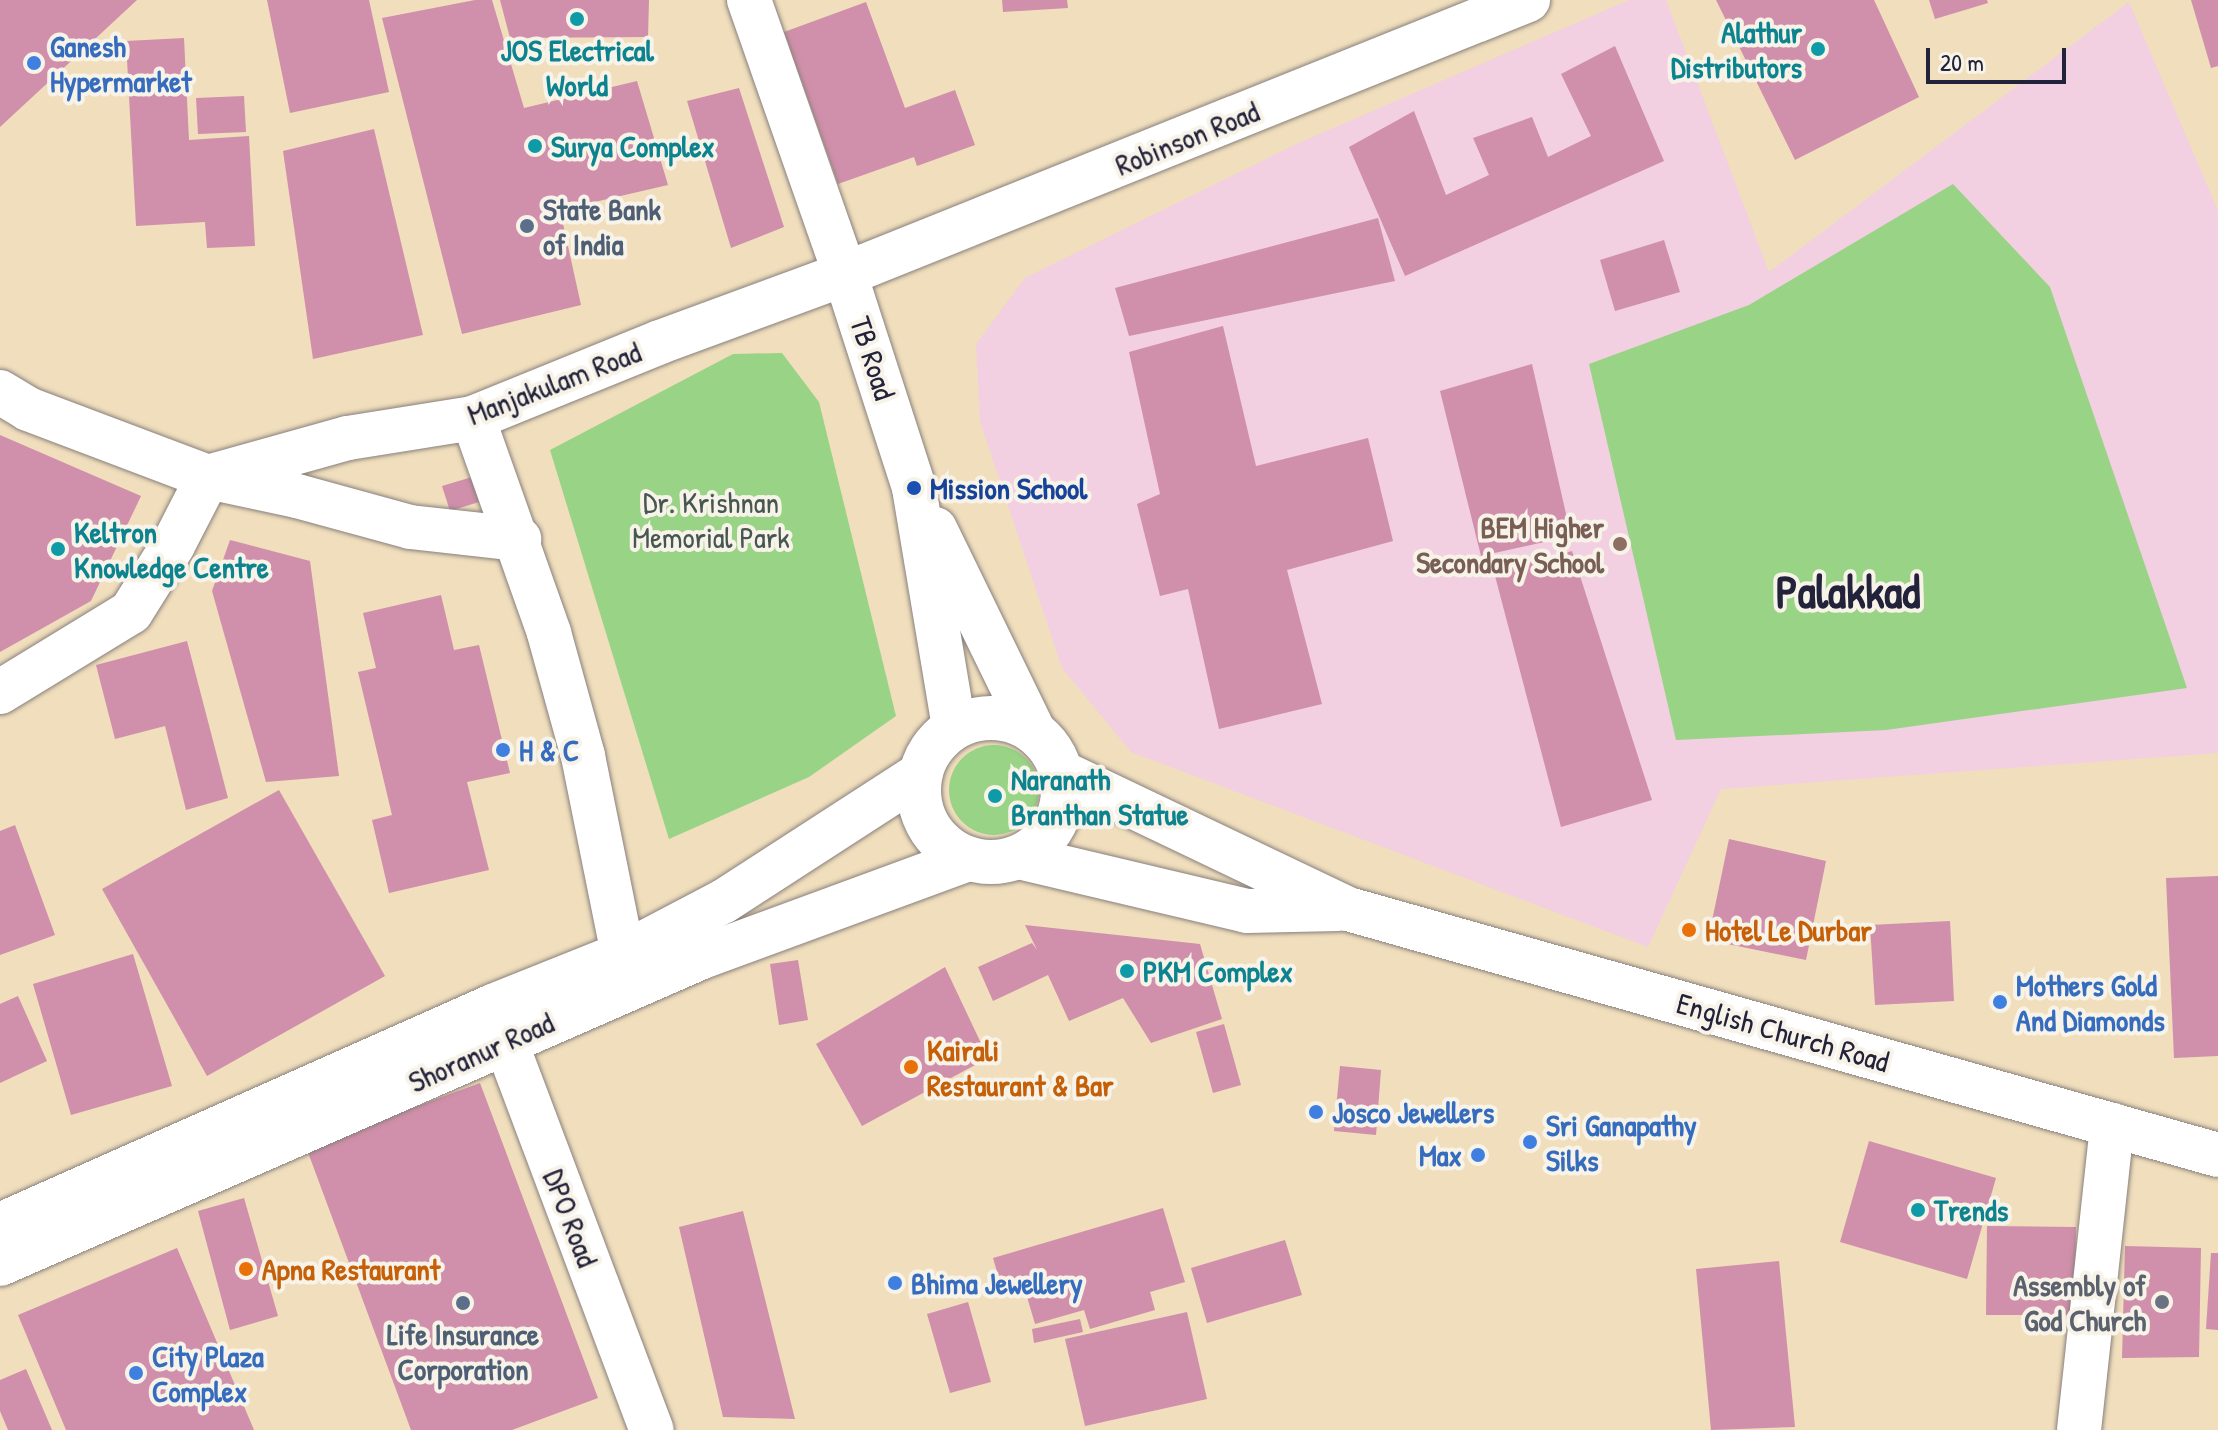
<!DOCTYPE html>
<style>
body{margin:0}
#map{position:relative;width:2218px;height:1430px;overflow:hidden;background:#f0debd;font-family:"Patrick Hand",sans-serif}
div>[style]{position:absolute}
.built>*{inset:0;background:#f2cfe1}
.green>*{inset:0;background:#99d386}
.round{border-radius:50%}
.building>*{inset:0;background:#d08faa}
.roads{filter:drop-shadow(0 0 2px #89807c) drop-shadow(0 0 2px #89807c)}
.minor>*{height:44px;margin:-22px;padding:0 22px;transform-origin:22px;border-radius:22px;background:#fff}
.tertiary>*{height:44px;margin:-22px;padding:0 22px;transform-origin:22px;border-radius:22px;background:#fff}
.secondary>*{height:44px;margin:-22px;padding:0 22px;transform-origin:22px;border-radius:22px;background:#fff}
.secondary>.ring{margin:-22px;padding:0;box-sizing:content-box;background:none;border:44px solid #fff;border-radius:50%}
.dots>*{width:22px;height:22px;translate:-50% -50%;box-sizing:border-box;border:4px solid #f7f3e8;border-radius:50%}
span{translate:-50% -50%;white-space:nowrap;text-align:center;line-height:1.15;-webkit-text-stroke:8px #f7f3e8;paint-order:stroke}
.culture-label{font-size:30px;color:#0d838f;font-weight:700}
.right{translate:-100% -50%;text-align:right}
.left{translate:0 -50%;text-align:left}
.shop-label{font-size:30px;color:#366cbe;font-weight:700}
.street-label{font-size:30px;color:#22223b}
.service-label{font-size:30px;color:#4e5e75;font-weight:700}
.transit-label{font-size:30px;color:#164399;font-weight:700}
.park-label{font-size:30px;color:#465752}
.education-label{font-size:30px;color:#785e54;font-weight:700}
.food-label{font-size:30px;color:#c56008;font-weight:700}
.worship-label{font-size:30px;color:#5b616d;font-weight:700}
.town-label{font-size:46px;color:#22223b;font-weight:700}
.scale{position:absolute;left:1926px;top:48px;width:140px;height:36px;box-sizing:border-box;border:4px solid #22223b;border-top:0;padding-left:10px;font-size:24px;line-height:28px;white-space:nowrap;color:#22223b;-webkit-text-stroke:6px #f7f3e8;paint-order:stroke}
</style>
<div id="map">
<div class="built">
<i style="clip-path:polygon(1629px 0,1666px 0,1769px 272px,2129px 2px,2218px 211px,2218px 753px,1721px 789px,1648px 947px,1131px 752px,1062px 668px,980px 421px,976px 344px,1025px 278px,1294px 145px)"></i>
</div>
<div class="green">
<i style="clip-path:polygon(1953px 184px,2050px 287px,2187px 688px,1886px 730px,1676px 740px,1589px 364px,1749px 305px)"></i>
<i style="clip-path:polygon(782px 353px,819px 402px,896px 716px,809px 777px,669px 839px,550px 450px,733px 354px)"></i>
<i class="round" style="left:949px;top:745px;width:90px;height:90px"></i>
</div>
<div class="building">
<i style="clip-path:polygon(0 0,137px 0,0 127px)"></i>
<i style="clip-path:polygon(267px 0,369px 0,389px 92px,290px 113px)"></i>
<i style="clip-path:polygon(475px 0,492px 0,524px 108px,637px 81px,668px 185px,560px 210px,581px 305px,462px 334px,382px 18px)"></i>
<i style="clip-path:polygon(500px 0,649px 0,648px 37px,510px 38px)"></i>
<i style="clip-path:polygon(1002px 0,1067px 0,1068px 8px,1003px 12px)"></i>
<i style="clip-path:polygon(1716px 0,1874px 0,1919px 97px,1795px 160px)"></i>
<i style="clip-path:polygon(1929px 0,1987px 0,1988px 3px,1935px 19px)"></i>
<i style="clip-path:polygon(2191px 0,2218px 0,2218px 66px,2211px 68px)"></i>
<i style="clip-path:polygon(866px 2px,905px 108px,955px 90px,975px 145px,917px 166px,914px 157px,838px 184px,784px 32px)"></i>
<i style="clip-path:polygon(184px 38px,189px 140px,249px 136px,255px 246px,207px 248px,205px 222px,136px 226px,126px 41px)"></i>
<i style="clip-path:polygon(1615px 46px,1664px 161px,1405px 276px,1349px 147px,1414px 111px,1446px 195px,1489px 175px,1473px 138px,1532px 117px,1548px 157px,1591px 136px,1561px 74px)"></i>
<i style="clip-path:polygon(739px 88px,784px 227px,731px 248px,687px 101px)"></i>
<i style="clip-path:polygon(244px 96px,246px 132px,198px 134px,196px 98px)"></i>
<i style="clip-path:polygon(374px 129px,423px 335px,313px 359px,283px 151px)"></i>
<i style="clip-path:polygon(1378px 218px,1395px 281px,1129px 336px,1115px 288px)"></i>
<i style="clip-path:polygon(1664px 240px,1680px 292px,1615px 311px,1600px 260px)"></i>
<i style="clip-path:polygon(1223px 326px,1256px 466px,1368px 438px,1393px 541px,1287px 570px,1322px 704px,1219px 729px,1188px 589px,1160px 596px,1137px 504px,1160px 494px,1129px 352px)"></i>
<i style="clip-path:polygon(1532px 364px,1571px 536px,1481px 556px,1440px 391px)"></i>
<i style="clip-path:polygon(0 435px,141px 496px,91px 601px,0 652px)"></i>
<i style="clip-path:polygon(472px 477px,479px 502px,450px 511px,442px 486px)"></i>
<i style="clip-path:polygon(230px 540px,310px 561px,339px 776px,266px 782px,212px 591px)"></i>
<i style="clip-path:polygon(1572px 551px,1652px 800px,1561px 827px,1494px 572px)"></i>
<i style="clip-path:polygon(441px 595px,454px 650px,479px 645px,510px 773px,467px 782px,489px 870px,389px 893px,372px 820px,392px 815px,358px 672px,376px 668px,363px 613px)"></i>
<i style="clip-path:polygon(187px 641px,228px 798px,186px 810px,165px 726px,115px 739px,96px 665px)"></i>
<i style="clip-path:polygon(279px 790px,385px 976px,207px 1076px,102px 889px)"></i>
<i style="clip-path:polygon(15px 825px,55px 935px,0 955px,0 831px)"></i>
<i style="clip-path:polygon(1729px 839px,1826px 861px,1806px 960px,1708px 940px)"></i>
<i style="clip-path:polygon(2218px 876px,2218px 1056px,2174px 1058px,2166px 878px)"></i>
<i style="clip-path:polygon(1950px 921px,1954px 1001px,1875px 1005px,1870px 925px)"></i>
<i style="clip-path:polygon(1025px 925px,1200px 944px,1222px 1019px,1151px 1043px,1123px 998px,1069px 1021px,1048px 975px,993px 1001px,978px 967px,1032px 943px,1037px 950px)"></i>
<i style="clip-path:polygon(133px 954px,172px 1086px,71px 1115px,33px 984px)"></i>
<i style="clip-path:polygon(798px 960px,808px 1020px,779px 1025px,770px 964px)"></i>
<i style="clip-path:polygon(945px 967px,988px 1058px,862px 1126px,816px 1044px)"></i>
<i style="clip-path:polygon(18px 996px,47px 1061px,0 1083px,0 1004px)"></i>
<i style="clip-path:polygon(1224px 1024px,1241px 1085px,1213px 1093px,1196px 1032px)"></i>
<i style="clip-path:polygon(1340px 1066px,1381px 1070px,1376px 1135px,1334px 1131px)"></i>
<i style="clip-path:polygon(480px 1083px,598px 1398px,512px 1430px,411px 1430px,306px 1147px)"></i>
<i style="clip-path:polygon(1869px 1141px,1996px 1178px,1967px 1279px,1840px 1242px)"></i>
<i style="clip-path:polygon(244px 1198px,278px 1316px,230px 1330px,198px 1211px)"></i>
<i style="clip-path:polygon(1163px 1208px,1185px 1282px,1150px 1292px,1155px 1310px,1090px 1329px,1084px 1310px,1035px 1324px,1025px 1290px,1004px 1296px,993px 1258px)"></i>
<i style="clip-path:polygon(743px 1211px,795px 1419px,723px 1417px,679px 1227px)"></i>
<i style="clip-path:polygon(1987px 1226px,2076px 1227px,2075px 1315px,1986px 1315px)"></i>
<i style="clip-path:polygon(1285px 1240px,1302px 1295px,1207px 1323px,1191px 1268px)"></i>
<i style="clip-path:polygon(2125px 1246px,2201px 1248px,2199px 1357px,2122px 1358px)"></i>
<i style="clip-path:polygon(177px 1248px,254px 1430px,66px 1430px,18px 1315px)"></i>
<i style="clip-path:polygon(2211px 1253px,2218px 1253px,2218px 1330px,2206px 1329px)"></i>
<i style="clip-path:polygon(1779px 1261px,1795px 1427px,1711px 1430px,1696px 1269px)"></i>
<i style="clip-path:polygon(968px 1302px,991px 1382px,950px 1393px,927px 1314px)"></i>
<i style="clip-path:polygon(1187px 1312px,1207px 1399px,1085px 1426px,1065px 1339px)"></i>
<i style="clip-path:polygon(1080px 1319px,1083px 1332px,1034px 1343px,1032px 1329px)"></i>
<i style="clip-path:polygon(26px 1369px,52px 1430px,8px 1430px,0 1411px,0 1380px)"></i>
</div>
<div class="roads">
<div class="minor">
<i style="left:0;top:392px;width:33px;rotate:31deg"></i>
<i style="left:28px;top:409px;width:192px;rotate:20.7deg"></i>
<i style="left:208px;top:477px;width:91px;rotate:12.1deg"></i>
<i style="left:297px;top:496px;width:117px;rotate:15.3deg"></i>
<i style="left:410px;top:527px;width:110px;rotate:6.3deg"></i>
<i style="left:473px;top:418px;width:228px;rotate:70.5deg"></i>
<i style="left:549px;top:633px;width:128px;rotate:74.5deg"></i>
<i style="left:583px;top:756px;width:202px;rotate:78.6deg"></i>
<i style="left:0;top:692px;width:153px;rotate:-31.4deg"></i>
<i style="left:131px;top:612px;width:79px;rotate:-57.9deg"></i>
<i style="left:173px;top:545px;width:76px;rotate:-62.8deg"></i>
<i style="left:208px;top:477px;width:145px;rotate:-15.6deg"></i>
<i style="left:348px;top:438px;width:127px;rotate:-9.1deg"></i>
<i style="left:473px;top:418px;width:202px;rotate:-22.1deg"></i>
<i style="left:660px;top:342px;width:197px;rotate:-20.2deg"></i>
<i style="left:2079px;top:1430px;width:307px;rotate:-83.8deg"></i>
</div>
<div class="tertiary">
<i style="left:845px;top:274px;width:736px;rotate:-21.86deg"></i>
<i style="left:493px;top:1008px;width:451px;rotate:69.4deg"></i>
</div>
<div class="secondary">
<i style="left:749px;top:0;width:290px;rotate:70.7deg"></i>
<i style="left:845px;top:274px;width:225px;rotate:72.1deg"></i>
<i style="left:914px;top:488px;width:243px;rotate:80.5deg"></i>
<i style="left:935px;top:529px;width:224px;rotate:64deg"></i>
<i class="ring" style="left:919px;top:718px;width:100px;height:100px"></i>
<i style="left:1063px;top:773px;width:316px;rotate:25.5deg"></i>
<i style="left:1348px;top:909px;width:904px;rotate:15.79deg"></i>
<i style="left:1019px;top:857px;width:234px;rotate:13.3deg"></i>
<i style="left:1247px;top:911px;width:91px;rotate:-1.3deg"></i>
<i style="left:0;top:1225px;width:539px;rotate:-23.95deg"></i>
<i style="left:493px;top:1006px;width:140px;rotate:-21.8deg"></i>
<i style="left:623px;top:954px;width:114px;rotate:-27.7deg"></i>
<i style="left:724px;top:901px;width:234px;rotate:-32.9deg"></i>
<i style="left:0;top:1264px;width:766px;rotate:-23.62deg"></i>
<i style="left:702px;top:957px;width:284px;rotate:-20.2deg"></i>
</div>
</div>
<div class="dots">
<i style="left:577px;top:19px;background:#0f9aa8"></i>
<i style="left:1818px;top:49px;background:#0f9aa8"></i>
<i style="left:34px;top:63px;background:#3f7fe0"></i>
<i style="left:535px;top:146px;background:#0f9aa8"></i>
<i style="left:527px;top:226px;background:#5c6f8a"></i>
<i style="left:914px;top:488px;background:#1a4fb4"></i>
<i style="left:1620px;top:544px;background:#8d6e63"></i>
<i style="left:58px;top:549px;background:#0f9aa8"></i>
<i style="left:503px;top:750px;background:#3f7fe0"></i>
<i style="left:995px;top:796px;background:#0f9aa8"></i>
<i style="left:1689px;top:930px;background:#e8710a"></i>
<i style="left:1127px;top:971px;background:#0f9aa8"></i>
<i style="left:2000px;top:1002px;background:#3f7fe0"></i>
<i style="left:911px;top:1067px;background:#e8710a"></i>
<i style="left:1316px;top:1112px;background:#3f7fe0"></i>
<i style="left:1530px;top:1142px;background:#3f7fe0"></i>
<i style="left:1478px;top:1155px;background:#3f7fe0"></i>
<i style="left:1918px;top:1210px;background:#0f9aa8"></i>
<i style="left:246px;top:1269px;background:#e8710a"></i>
<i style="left:895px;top:1283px;background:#3f7fe0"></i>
<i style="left:2162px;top:1302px;background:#6b7280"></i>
<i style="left:463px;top:1303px;background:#5c6f8a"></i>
<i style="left:136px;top:1373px;background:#3f7fe0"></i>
</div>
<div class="culture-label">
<span class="right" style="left:1802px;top:49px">Alathur<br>Distributors</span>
<span style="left:577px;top:67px">JOS Electrical<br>World</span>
<span class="left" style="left:551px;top:146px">Surya Complex</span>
<span class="left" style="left:74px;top:549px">Keltron<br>Knowledge Centre</span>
<span class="left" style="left:1011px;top:796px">Naranath<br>Branthan Statue</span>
<span class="left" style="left:1143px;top:971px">PKM Complex</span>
<span class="left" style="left:1934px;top:1210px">Trends</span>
</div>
<div class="shop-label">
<span class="left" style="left:50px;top:63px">Ganesh<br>Hypermarket</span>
<span class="left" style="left:519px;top:750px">H &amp; C</span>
<span class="left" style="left:2016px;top:1002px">Mothers Gold<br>And Diamonds</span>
<span class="left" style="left:1332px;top:1112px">Josco Jewellers</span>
<span class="left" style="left:1546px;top:1142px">Sri Ganapathy<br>Silks</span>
<span class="right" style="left:1462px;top:1155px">Max</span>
<span class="left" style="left:911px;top:1283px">Bhima Jewellery</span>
<span class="left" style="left:152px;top:1373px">City Plaza<br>Complex</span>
</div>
<div class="street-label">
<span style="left:1187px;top:138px;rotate:-22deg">Robinson Road</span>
<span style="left:873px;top:358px;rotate:72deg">TB Road</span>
<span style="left:554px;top:383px;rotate:-21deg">Manjakulam Road</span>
<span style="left:1783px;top:1032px;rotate:16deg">English Church Road</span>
<span style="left:481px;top:1052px;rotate:-24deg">Shoranur Road</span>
<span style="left:571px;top:1218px;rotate:69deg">DPO Road</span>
</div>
<div class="service-label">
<span class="left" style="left:543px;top:226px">State Bank<br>of India</span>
<span style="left:463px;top:1351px">Life Insurance<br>Corporation</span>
</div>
<div class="transit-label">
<span class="left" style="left:930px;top:488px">Mission School</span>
</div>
<div class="park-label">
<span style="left:711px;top:519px">Dr. Krishnan<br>Memorial Park</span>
</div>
<div class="education-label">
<span class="right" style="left:1604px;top:544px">BEM Higher<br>Secondary School</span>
</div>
<div class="food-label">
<span class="left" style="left:1705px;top:930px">Hotel Le Durbar</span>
<span class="left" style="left:927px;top:1067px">Kairali<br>Restaurant &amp; Bar</span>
<span class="left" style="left:262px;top:1269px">Apna Restaurant</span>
</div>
<div class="worship-label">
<span class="right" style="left:2146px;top:1302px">Assembly of<br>God Church</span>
</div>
<div class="town-label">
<span style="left:1848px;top:591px">Palakkad</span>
</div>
<div class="scale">20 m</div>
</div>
